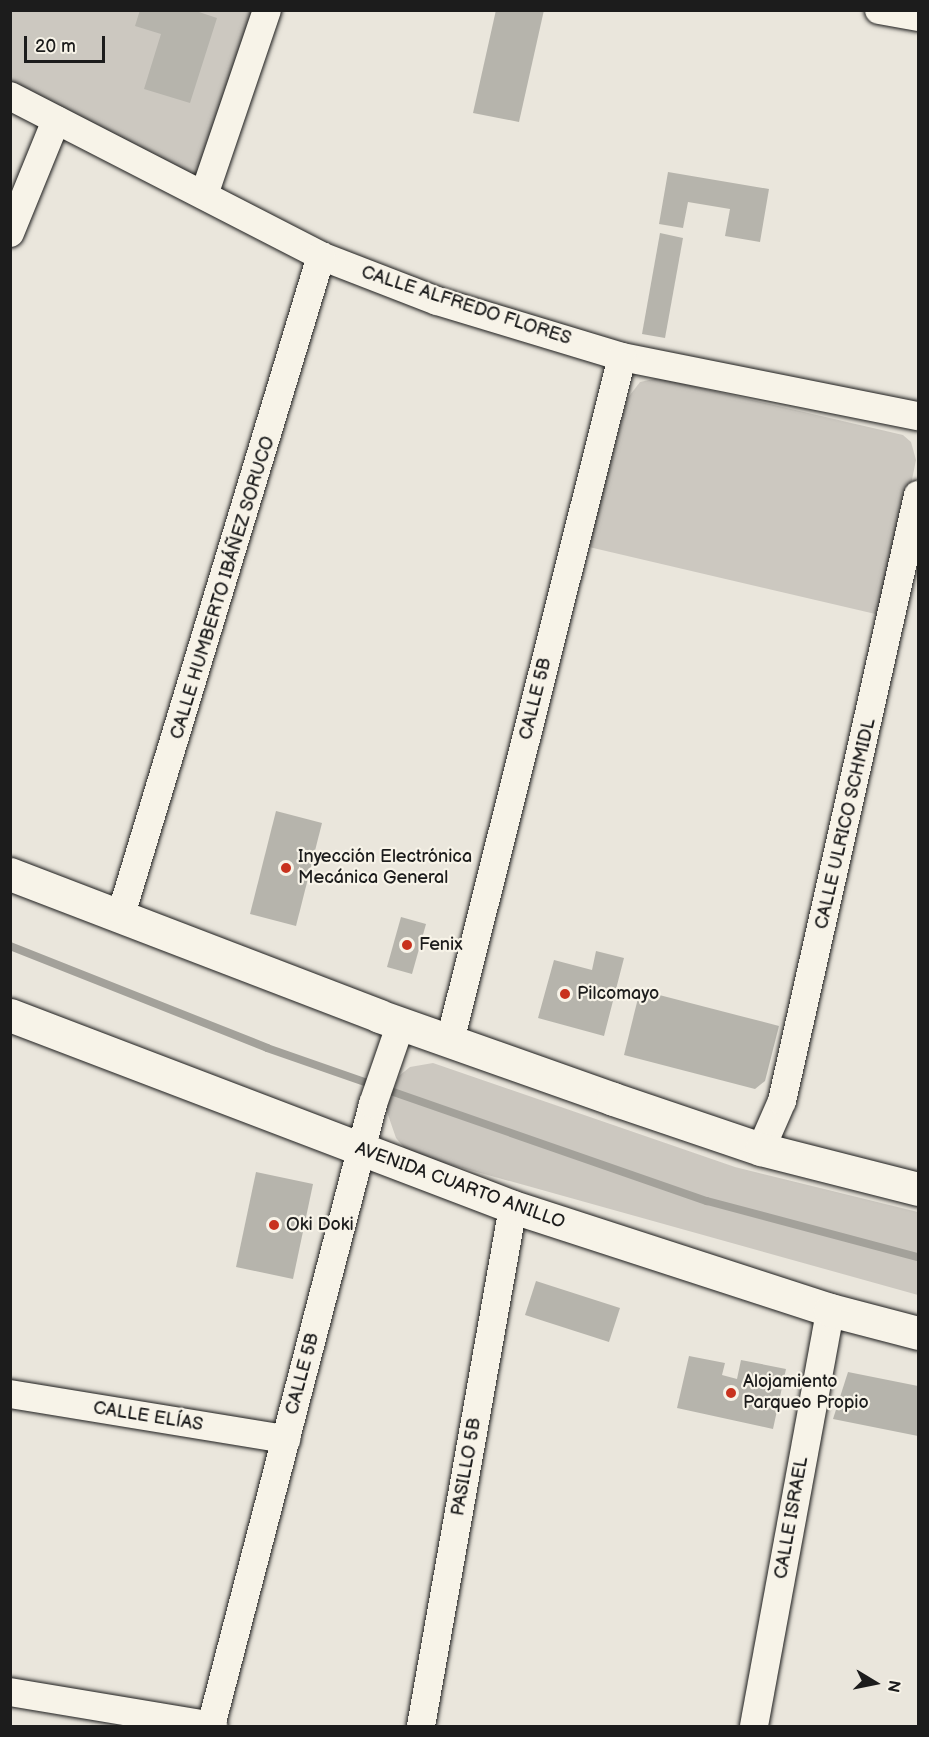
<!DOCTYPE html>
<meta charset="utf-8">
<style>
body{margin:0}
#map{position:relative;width:929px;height:1737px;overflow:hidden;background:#eae6dc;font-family:"Balsamiq Sans",sans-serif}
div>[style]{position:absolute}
.green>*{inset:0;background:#ccc8c0}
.stream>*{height:8px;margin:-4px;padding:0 4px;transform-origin:4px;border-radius:4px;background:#a3a19a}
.building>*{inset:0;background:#b6b4ac}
.roads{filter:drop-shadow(0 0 2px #1c1c1c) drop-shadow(0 0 2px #1c1c1c)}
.street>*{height:28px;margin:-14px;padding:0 14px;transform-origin:14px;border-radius:14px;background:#f7f3e8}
.highway>*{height:33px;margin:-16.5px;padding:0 16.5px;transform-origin:16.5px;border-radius:16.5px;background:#f7f3e8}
.dots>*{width:16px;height:16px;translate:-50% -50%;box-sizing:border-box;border:3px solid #f7f3e8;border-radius:50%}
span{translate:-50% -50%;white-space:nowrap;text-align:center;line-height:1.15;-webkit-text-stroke:4.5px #f7f3e8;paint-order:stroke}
.street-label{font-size:18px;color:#1c1c1c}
.poi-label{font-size:18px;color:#1c1c1c}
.left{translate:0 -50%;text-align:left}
.frame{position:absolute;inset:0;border:12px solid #1c1c1c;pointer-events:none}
.north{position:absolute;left:845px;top:1653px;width:60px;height:60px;-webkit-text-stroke:4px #f7f3e8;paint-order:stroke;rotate:100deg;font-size:16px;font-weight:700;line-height:24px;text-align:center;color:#1c1c1c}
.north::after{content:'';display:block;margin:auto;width:21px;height:27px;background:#1c1c1c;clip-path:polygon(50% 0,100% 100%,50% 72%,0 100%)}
.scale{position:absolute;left:24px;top:36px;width:81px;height:27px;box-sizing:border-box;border:3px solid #1c1c1c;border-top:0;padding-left:8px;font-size:18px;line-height:21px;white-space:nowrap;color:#1c1c1c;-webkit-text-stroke:4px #f7f3e8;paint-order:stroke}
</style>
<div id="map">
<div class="green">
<i style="clip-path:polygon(11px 11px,255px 11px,200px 186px,11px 81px)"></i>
<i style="clip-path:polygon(658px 378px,903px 435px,911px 442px,916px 460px,884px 616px,589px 547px,627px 399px,640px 382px)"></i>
<i style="clip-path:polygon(433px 1063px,735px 1167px,918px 1212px,918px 1295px,409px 1153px,396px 1138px,386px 1109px,399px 1076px,410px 1067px)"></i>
</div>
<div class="stream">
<i style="left:10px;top:946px;width:277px;rotate:21.6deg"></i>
<i style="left:267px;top:1048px;width:466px;rotate:19.2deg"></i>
<i style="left:707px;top:1201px;width:218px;rotate:14.9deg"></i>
</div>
<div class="building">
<i style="clip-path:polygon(140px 10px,193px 10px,217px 18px,190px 103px,144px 89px,161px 34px,135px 26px)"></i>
<i style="clip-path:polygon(496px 10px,544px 10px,519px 122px,473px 113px)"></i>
<i style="clip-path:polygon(668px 172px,769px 189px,760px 242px,725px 236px,730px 209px,688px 202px,683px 228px,659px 224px)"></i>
<i style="clip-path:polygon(660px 233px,683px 238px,665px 338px,642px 334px)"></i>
<i style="clip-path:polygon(276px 811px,322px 823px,296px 926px,250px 914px)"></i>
<i style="clip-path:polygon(401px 917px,426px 924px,412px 974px,387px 967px)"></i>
<i style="clip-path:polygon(596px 951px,624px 958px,604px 1036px,538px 1018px,554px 960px,592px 970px)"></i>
<i style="clip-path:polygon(640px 990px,779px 1026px,765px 1081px,755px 1089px,624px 1055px)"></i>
<i style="clip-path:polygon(256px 1172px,313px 1184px,293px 1279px,236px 1267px)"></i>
<i style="clip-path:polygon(536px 1281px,620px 1308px,609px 1342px,525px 1315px)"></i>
<i style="clip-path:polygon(689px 1356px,725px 1363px,722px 1375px,737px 1379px,741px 1360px,786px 1369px,773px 1429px,677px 1408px)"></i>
<i style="clip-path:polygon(848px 1372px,918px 1386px,918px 1436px,833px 1419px)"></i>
</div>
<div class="roads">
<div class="street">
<i style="left:879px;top:10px;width:40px;rotate:10deg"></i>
<i style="left:10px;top:96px;width:350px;rotate:27.2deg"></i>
<i style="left:321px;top:256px;width:124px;rotate:21.2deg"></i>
<i style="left:437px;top:301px;width:193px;rotate:16.8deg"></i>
<i style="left:622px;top:357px;width:302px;rotate:11.3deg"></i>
<i style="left:204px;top:195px;width:195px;rotate:-71.2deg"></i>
<i style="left:10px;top:233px;width:122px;rotate:-67.8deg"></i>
<i style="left:120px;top:918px;width:692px;rotate:-73.11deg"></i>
<i style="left:450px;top:1041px;width:705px;rotate:-75.88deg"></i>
<i style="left:761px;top:1149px;width:52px;rotate:-66.4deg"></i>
<i style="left:782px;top:1101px;width:621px;rotate:-77.35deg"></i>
<i style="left:10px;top:1394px;width:280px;rotate:9.3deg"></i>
<i style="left:10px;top:1692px;width:206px;rotate:9.5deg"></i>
<i style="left:211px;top:1726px;width:643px;rotate:-75.4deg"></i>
<i style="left:373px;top:1104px;width:86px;rotate:-70.9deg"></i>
<i style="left:421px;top:1726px;width:527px;rotate:-79.95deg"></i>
<i style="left:754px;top:1726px;width:423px;rotate:-79.6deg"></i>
</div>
<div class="highway">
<i style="left:10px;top:874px;width:395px;rotate:21deg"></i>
<i style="left:379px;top:1016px;width:248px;rotate:19.5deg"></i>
<i style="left:613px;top:1099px;width:156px;rotate:18.7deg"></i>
<i style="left:761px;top:1149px;width:162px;rotate:14.3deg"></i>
<i style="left:10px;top:1015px;width:538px;rotate:20.89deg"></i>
<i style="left:513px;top:1207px;width:333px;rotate:18deg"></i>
<i style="left:830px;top:1310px;width:91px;rotate:14.6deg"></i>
</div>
</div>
<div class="dots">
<i style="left:286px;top:868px;background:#c8321e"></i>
<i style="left:407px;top:945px;background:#c8321e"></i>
<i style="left:565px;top:994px;background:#c8321e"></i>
<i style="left:274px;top:1225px;background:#c8321e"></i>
<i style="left:731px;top:1393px;background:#c8321e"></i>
</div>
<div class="street-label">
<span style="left:466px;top:306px;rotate:18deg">CALLE ALFREDO FLORES</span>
<span style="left:223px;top:588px;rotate:-73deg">CALLE HUMBERTO IBÁÑEZ SORUCO</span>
<span style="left:536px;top:699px;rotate:-76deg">CALLE 5B</span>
<span style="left:846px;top:824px;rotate:-77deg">CALLE ULRICO SCHMIDL</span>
<span style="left:460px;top:1186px;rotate:20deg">AVENIDA CUARTO ANILLO</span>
<span style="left:303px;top:1374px;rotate:-75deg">CALLE 5B</span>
<span style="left:148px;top:1417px;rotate:9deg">CALLE ELÍAS</span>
<span style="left:467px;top:1467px;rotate:-80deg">PASILLO 5B</span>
<span style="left:792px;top:1518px;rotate:-80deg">CALLE ISRAEL</span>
</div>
<div class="poi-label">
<span class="left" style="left:298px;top:868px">Inyección Electrónica<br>Mecánica General</span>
<span class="left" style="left:419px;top:945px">Fenix</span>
<span class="left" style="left:577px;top:994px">Pilcomayo</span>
<span class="left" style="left:286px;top:1225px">Oki Doki</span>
<span class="left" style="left:743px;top:1393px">Alojamiento<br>Parqueo Propio</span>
</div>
<div class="frame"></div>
<div class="north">N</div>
<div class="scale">20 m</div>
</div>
